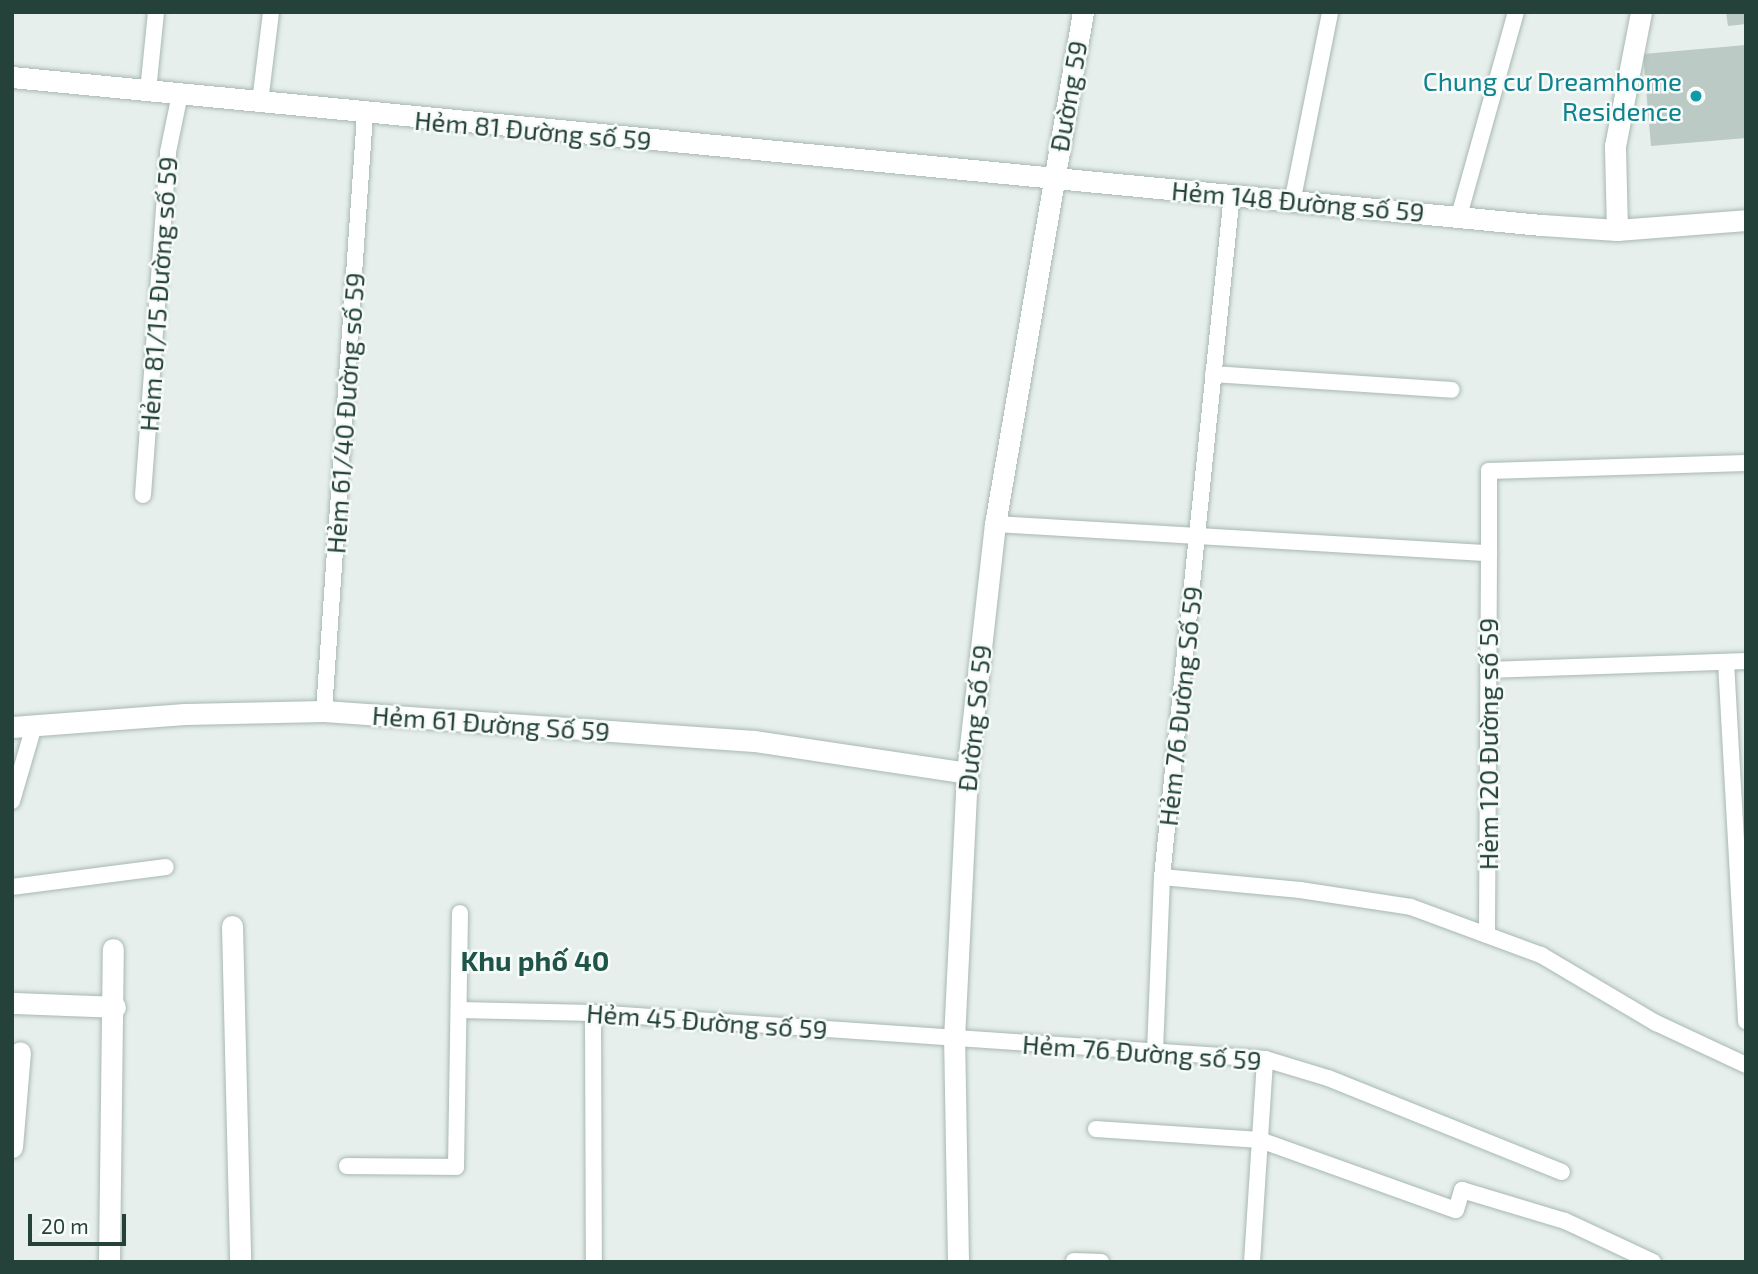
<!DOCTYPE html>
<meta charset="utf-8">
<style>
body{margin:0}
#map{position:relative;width:1758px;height:1274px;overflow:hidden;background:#e6efeb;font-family:"Exo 2",sans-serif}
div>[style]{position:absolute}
.building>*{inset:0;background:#bbcac4}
.roads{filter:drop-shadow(0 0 2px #a8b8b2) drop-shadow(0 0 2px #a8b8b2)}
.service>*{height:16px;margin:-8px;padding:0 8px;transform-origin:8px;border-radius:8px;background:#fff}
.minor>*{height:21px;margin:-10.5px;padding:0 10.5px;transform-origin:10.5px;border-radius:10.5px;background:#fff}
.dots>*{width:19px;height:19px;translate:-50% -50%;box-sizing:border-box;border:4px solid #f7fbf9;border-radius:50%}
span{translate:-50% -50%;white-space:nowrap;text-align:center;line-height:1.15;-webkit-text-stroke:5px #f7fbf9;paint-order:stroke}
.culture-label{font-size:26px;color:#0d838f}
.right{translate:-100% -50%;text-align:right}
.street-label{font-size:26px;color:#24423a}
.neighbourhood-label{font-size:28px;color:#1f5548;font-weight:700}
.frame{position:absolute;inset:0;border:14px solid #24423a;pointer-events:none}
.scale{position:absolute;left:28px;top:1214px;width:98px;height:32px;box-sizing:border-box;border:4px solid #24423a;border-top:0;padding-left:9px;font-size:21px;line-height:24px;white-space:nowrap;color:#24423a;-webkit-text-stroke:5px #f7fbf9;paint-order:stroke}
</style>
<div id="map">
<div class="building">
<i style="clip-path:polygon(1726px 12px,1746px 12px,1746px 24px,1728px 26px)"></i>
<i style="clip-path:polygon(1746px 45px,1746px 138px,1651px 146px,1643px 54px)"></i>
</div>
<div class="roads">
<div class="service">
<i style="left:148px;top:91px;width:79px;rotate:-84.2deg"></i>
<i style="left:260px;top:102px;width:91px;rotate:-83deg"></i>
<i style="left:1293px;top:198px;width:190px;rotate:-78.7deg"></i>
<i style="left:1459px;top:216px;width:212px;rotate:-74.4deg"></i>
<i style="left:1213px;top:374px;width:239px;rotate:3.8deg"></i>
<i style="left:143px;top:495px;width:344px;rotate:-85.8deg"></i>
<i style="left:168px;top:152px;width:59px;rotate:-78.3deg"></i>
<i style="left:995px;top:524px;width:495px;rotate:3.4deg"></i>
<i style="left:1489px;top:553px;width:82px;rotate:-90deg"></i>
<i style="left:1489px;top:471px;width:257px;rotate:-1.8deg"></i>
<i style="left:1726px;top:662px;width:360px;rotate:86.8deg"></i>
<i style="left:1488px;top:670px;width:258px;rotate:-2deg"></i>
<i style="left:324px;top:711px;width:598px;rotate:-86.07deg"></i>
<i style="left:12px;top:801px;width:78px;rotate:-73.7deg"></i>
<i style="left:1162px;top:877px;width:139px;rotate:5.4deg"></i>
<i style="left:1300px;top:890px;width:112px;rotate:8.7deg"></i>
<i style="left:1411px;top:907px;width:139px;rotate:20.3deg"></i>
<i style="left:1541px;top:955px;width:134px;rotate:30.6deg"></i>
<i style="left:1656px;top:1023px;width:99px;rotate:25deg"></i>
<i style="left:12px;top:887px;width:155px;rotate:-7.4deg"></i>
<i style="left:1487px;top:935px;width:382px;rotate:-89.7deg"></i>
<i style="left:459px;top:1010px;width:134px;rotate:1.3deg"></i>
<i style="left:593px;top:1013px;width:674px;rotate:3.92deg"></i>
<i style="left:1265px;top:1059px;width:66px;rotate:16.8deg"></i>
<i style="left:1328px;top:1078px;width:252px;rotate:21.9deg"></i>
<i style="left:593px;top:1013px;width:249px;rotate:89.8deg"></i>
<i style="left:1155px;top:1051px;width:174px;rotate:-87.7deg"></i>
<i style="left:1162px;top:877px;width:687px;rotate:-84.15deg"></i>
<i style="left:1096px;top:1129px;width:164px;rotate:3.8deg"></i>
<i style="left:1260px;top:1140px;width:208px;rotate:19.7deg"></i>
<i style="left:1456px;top:1210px;width:21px;rotate:-73deg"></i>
<i style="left:1462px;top:1190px;width:108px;rotate:16.8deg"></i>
<i style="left:1565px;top:1221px;width:97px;rotate:25deg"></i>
<i style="left:347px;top:1166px;width:109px;rotate:0.5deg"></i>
<i style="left:456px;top:1167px;width:254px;rotate:-89.1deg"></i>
<i style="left:1074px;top:1261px;width:27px;rotate:2deg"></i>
<i style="left:1252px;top:1262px;width:203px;rotate:-86.3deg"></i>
</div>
<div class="minor">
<i style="left:12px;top:77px;width:1537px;rotate:5.53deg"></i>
<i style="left:1542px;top:225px;width:75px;rotate:3.8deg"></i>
<i style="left:1617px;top:230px;width:129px;rotate:-4.4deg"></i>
<i style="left:1617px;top:230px;width:84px;rotate:-91.4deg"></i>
<i style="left:1615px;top:146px;width:136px;rotate:-79deg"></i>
<i style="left:12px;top:727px;width:173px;rotate:-4.3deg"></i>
<i style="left:185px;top:714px;width:139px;rotate:-1.2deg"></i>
<i style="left:324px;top:711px;width:431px;rotate:4deg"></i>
<i style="left:754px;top:741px;width:215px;rotate:8.5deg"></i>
<i style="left:232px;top:926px;width:336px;rotate:88.6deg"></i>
<i style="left:12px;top:1003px;width:103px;rotate:2.2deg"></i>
<i style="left:12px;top:1147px;width:95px;rotate:-85.2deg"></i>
<i style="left:109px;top:1262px;width:313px;rotate:-89.3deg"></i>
<i style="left:958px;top:1262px;width:223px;rotate:-91deg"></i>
<i style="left:954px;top:1039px;width:266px;rotate:-87.2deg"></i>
<i style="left:967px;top:773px;width:251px;rotate:-83.6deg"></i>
<i style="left:995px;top:524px;width:520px;rotate:-80.25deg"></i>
</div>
</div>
<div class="dots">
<i style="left:1696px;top:96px;background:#0f9aa8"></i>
</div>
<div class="culture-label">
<span class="right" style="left:1682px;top:96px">Chung cư Dreamhome<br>Residence</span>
</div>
<div class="street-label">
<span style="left:1068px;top:96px;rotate:-80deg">Đường 59</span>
<span style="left:533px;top:130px;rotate:5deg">Hẻm 81 Đường số 59</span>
<span style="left:1298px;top:201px;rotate:5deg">Hẻm 148 Đường số 59</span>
<span style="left:158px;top:294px;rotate:-86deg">Hẻm 81/15 Đường số 59</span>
<span style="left:345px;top:413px;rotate:-86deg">Hẻm 61/40 Đường số 59</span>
<span style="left:1180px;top:706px;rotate:-84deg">Hẻm 76 Đường Số 59</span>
<span style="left:974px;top:718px;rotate:-84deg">Đường Số 59</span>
<span style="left:491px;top:723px;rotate:4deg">Hẻm 61 Đường Số 59</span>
<span style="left:1488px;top:744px;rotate:-90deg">Hẻm 120 Đường số 59</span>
<span style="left:707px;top:1021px;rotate:4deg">Hẻm 45 Đường số 59</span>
<span style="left:1142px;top:1052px;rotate:4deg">Hẻm 76 Đường số 59</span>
</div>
<div class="neighbourhood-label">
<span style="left:535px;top:960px">Khu phố 40</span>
</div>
<div class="frame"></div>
<div class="scale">20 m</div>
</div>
